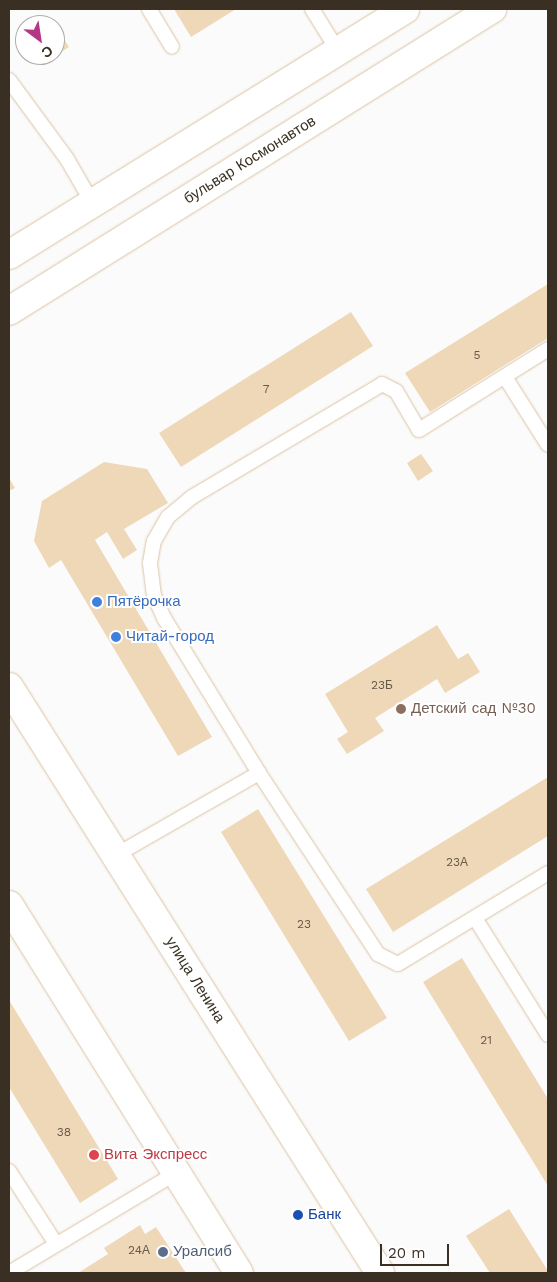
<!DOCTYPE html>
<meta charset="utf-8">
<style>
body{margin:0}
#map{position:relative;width:557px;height:1282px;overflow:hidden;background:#fbfbfb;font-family:"Work Sans",sans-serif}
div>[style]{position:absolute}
.building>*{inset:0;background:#efd8b8}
.roads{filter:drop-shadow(0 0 1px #dac3a4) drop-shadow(0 0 1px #dac3a4)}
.lane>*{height:14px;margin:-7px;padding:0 7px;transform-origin:7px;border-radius:7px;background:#fff}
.street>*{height:28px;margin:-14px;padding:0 14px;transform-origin:14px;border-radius:14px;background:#fff}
.secondary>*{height:28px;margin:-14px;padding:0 14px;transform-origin:14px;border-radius:14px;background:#fff}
.dots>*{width:14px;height:14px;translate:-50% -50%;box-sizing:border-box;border:2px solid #fff;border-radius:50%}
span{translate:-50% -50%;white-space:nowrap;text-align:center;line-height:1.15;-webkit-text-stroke:4px #fff;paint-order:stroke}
.number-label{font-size:12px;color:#665948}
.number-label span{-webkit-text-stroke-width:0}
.street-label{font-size:15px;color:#392f23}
.shop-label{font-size:15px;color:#366cbe}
.left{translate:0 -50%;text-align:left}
.education-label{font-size:15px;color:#785e54}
.health-label{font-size:15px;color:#be3a42}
.transit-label{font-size:15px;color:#164399}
.service-label{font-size:15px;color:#4e5e75}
.frame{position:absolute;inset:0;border:10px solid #392f23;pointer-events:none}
.north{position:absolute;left:15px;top:15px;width:50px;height:50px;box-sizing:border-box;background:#fff;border:1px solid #b0aca7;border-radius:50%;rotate:149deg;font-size:14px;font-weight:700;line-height:20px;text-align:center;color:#392f23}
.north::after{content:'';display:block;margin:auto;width:18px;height:22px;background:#b43786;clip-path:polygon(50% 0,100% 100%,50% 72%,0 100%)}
.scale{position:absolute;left:380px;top:1244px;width:69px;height:22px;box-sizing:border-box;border:2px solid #392f23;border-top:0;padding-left:6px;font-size:15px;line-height:18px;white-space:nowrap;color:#392f23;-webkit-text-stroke:4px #fff;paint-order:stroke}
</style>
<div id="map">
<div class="building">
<i style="clip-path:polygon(174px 9px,236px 9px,191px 37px)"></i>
<i style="clip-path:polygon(58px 30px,69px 47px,42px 64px,37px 55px,55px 55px,55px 32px)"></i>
<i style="clip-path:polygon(548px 284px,548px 338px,430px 412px,405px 373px)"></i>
<i style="clip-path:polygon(351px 312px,373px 346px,181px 467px,159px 433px)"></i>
<i style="clip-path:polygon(421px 454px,433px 471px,418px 481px,407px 463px)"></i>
<i style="clip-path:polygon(104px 462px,147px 469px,168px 503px,124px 529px,137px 550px,123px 559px,107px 532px,95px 540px,212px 737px,178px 756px,61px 560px,49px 568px,34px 541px,42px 501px)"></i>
<i style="clip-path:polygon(9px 478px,15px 488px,9px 491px)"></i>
<i style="clip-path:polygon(437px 625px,458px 659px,468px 653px,480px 672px,445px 693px,437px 679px,375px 718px,384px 731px,347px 754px,337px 739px,348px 732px,325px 694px)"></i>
<i style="clip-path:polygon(548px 777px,548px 836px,393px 932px,366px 889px)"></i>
<i style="clip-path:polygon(258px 809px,387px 1018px,349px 1041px,221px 832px)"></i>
<i style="clip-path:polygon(462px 958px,548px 1099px,548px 1186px,423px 982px)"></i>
<i style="clip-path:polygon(9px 1000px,118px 1179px,80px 1203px,9px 1087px)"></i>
<i style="clip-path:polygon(509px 1209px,548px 1271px,548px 1273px,490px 1273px,466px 1236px)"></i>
<i style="clip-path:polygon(140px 1225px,145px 1234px,156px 1227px,186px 1273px,78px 1273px,108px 1254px,104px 1248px)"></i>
</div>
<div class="roads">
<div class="lane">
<i style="left:149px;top:9px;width:44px;rotate:58.8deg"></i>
<i style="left:312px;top:9px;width:49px;rotate:58.2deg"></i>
<i style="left:9px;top:80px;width:98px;rotate:53.7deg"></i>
<i style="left:67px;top:159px;width:52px;rotate:60deg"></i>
<i style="left:505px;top:377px;width:80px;rotate:57.7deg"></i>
<i style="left:259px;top:773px;width:217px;rotate:56.7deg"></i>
<i style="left:378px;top:954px;width:22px;rotate:27deg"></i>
<i style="left:398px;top:964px;width:175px;rotate:-31.2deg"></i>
<i style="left:116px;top:855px;width:165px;rotate:-29.8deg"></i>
<i style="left:259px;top:773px;width:182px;rotate:-121.5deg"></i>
<i style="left:164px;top:618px;width:24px;rotate:-114deg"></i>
<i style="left:154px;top:596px;width:33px;rotate:-97deg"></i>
<i style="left:150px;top:563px;width:22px;rotate:-80deg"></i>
<i style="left:154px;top:541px;width:28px;rotate:-60deg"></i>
<i style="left:168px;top:517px;width:31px;rotate:-40deg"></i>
<i style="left:192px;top:497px;width:221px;rotate:-30.7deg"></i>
<i style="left:382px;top:384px;width:16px;rotate:27deg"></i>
<i style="left:396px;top:391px;width:45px;rotate:59.5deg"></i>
<i style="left:419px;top:430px;width:152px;rotate:-32.1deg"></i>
<i style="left:475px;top:918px;width:138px;rotate:58deg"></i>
<i style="left:9px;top:1171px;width:87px;rotate:57.2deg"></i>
<i style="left:9px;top:1273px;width:195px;rotate:-30.9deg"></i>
</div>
<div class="street">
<i style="left:9px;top:905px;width:434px;rotate:58deg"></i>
</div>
<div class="secondary">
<i style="left:9px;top:255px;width:466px;rotate:-31.8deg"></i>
<i style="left:9px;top:311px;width:570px;rotate:-32.02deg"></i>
<i style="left:9px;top:687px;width:694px;rotate:57.66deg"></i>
</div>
</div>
<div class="dots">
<i style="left:97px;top:602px;background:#3f7fe0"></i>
<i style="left:116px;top:637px;background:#3f7fe0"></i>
<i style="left:401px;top:709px;background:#8d6e63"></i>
<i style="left:94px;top:1155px;background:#e0444e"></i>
<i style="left:298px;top:1215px;background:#1a4fb4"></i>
<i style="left:163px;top:1252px;background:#5c6f8a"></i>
</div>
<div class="number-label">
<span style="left:477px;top:356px">5</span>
<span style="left:266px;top:390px">7</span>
<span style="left:382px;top:686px">23Б</span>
<span style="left:457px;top:863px">23А</span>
<span style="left:304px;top:925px">23</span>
<span style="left:486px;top:1041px">21</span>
<span style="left:64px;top:1133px">38</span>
<span style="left:139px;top:1251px">24А</span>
</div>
<div class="street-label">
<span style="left:250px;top:160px;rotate:-32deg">бульвар Космонавтов</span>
<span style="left:195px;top:980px;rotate:58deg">улица Ленина</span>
</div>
<div class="shop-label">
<span class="left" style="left:107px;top:602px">Пятёрочка</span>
<span class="left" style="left:126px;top:637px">Читай-город</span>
</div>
<div class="education-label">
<span class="left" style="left:411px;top:709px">Детский сад №30</span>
</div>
<div class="health-label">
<span class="left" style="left:104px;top:1155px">Вита Экспресс</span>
</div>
<div class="transit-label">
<span class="left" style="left:308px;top:1215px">Банк</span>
</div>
<div class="service-label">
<span class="left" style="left:173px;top:1252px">Уралсиб</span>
</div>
<div class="frame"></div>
<div class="north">С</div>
<div class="scale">20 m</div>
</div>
